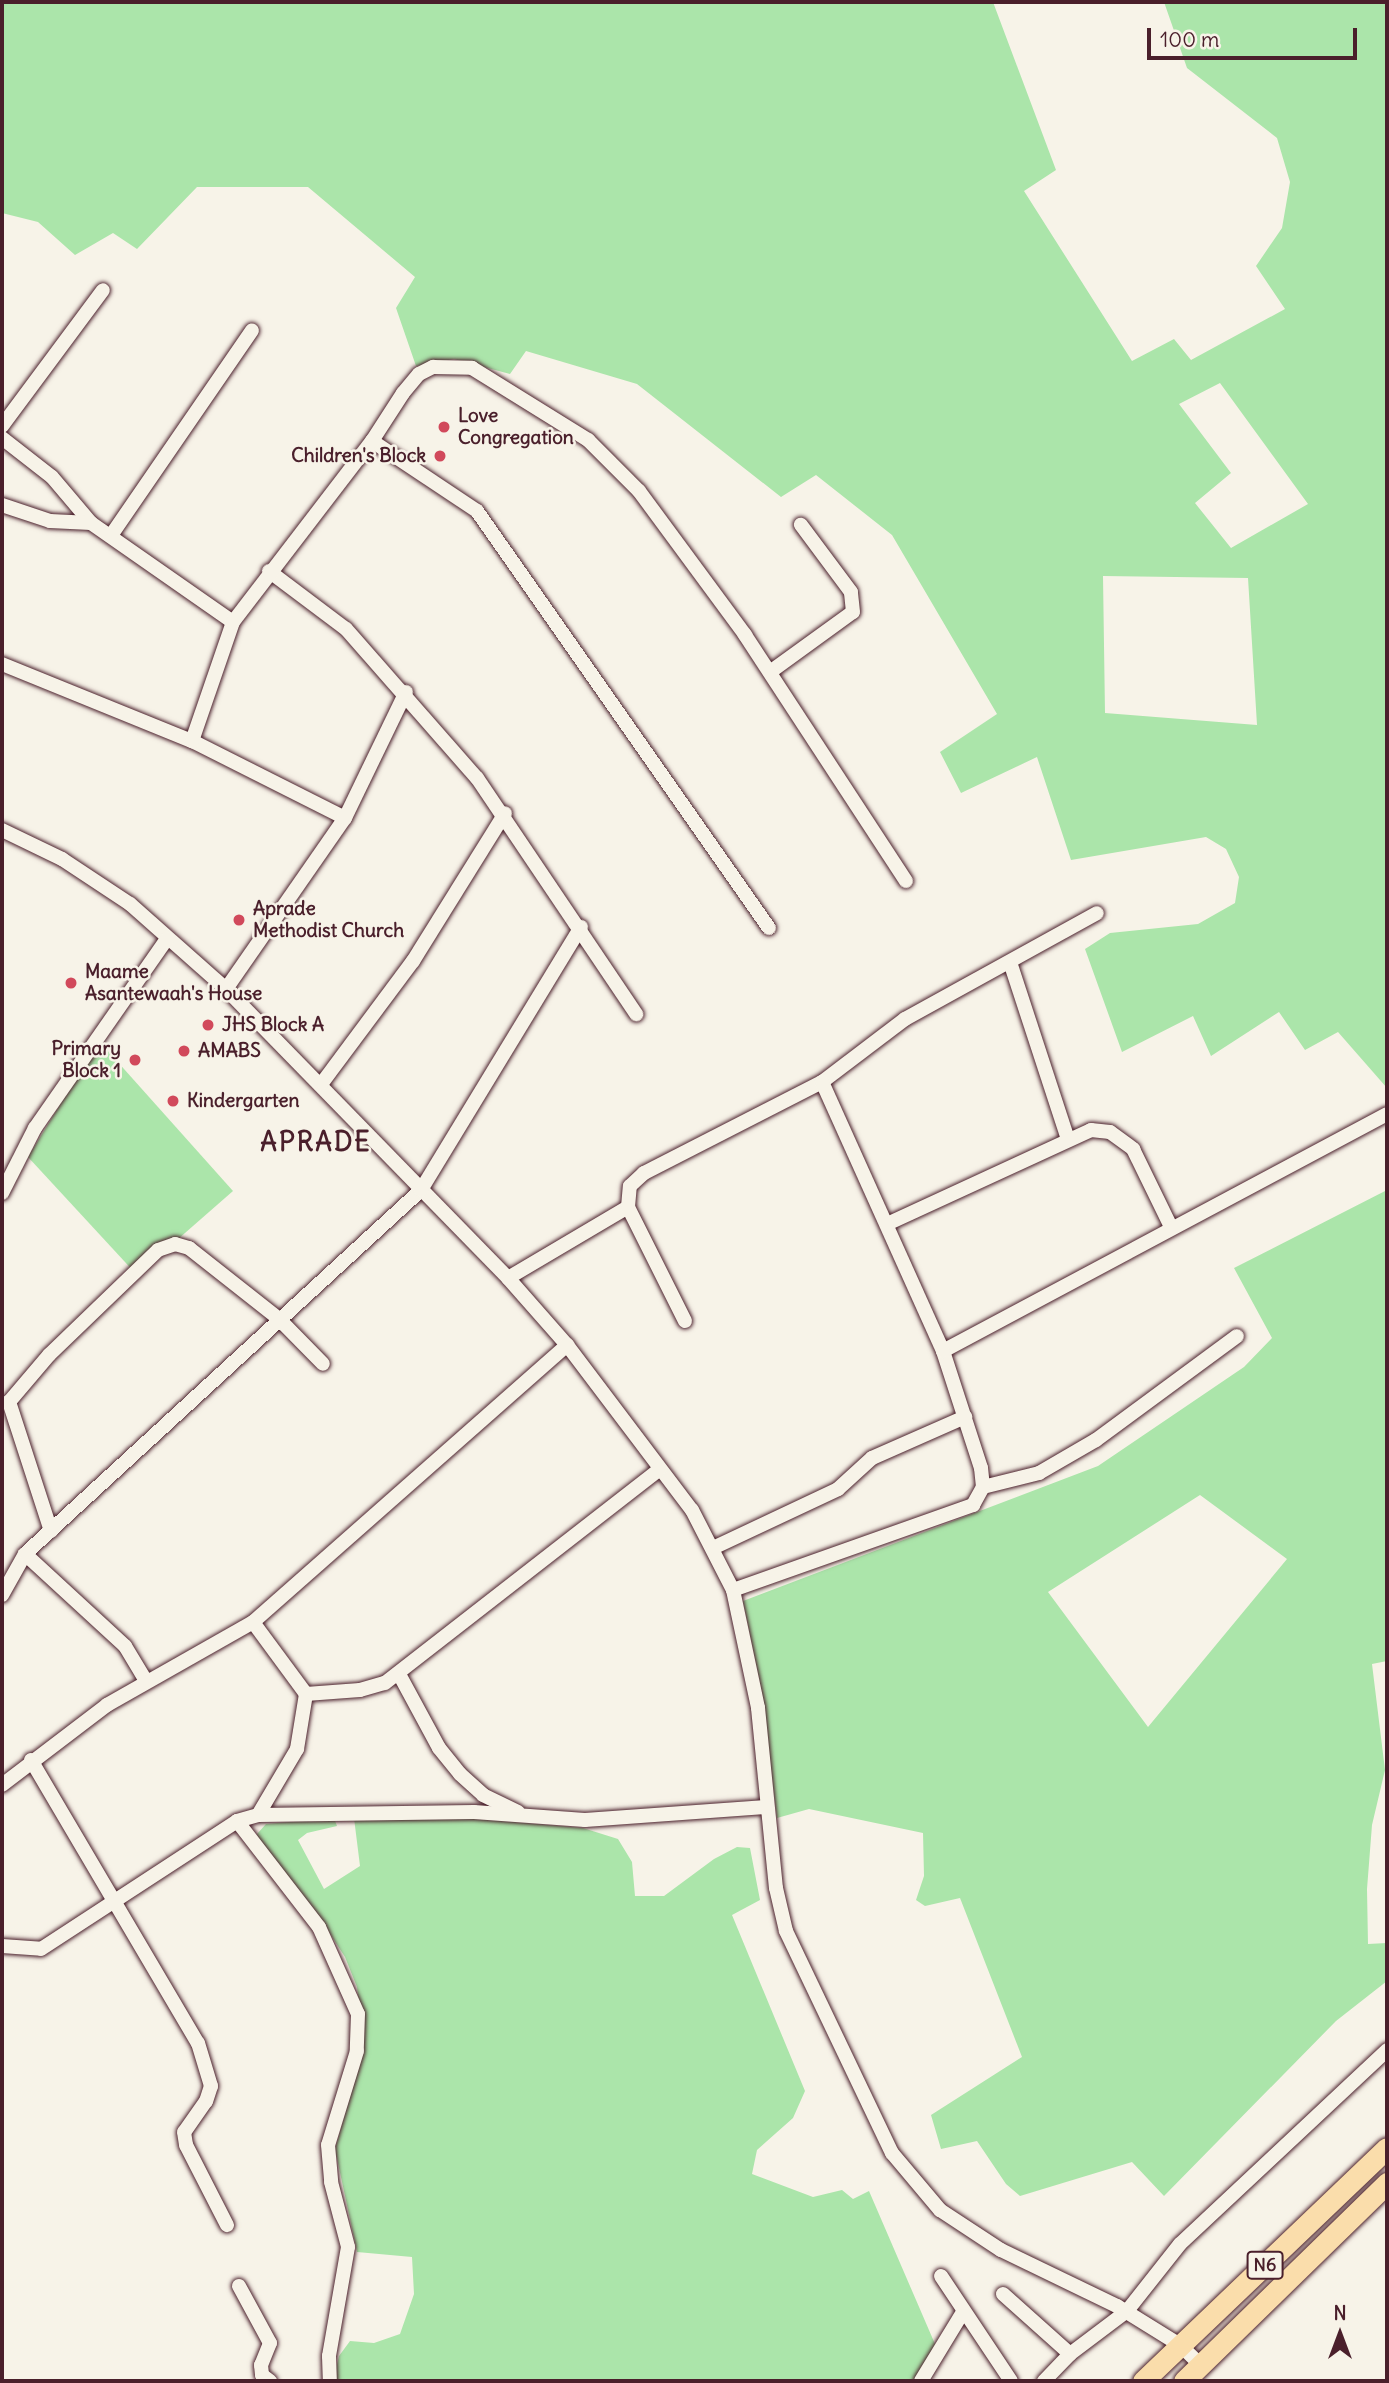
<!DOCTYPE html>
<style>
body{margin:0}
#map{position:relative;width:1389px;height:2383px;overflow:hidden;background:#f7f3e8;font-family:Delius,sans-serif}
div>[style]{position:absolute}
.green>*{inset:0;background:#abe5aa}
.roads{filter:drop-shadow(0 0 2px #4a1f2b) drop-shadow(0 0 2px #4a1f2b)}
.minor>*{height:14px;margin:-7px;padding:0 7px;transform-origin:7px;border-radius:7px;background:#f7f3e8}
.highway>*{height:21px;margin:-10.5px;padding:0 10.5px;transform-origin:10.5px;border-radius:10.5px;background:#faddab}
.dots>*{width:19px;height:19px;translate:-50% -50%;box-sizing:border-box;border:4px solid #f7f3e8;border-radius:50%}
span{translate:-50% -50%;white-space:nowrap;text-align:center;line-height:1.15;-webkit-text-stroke:5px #f7f3e8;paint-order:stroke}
.shield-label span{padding:2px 5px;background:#f7f3e8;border:2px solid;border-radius:5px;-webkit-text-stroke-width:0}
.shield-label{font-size:18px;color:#4a1f2b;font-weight:700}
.poi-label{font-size:19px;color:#4a1f2b;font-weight:700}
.left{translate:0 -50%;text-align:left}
.right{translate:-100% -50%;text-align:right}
.district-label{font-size:26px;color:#4a1f2b;font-weight:700;letter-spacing:2px}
.frame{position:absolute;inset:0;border:4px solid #4a1f2b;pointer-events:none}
.north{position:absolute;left:1305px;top:2299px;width:70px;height:70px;-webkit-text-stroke:5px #f7f3e8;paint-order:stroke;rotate:0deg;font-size:19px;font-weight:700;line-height:28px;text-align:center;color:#4a1f2b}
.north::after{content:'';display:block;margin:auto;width:24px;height:32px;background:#4a1f2b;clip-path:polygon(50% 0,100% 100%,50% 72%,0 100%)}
.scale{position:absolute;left:1147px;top:28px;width:210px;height:32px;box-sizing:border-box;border:4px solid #4a1f2b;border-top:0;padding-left:9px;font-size:21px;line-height:24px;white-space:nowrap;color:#4a1f2b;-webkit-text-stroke:5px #f7f3e8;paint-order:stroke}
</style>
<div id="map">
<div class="green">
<i style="clip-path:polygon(evenodd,2px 2px,993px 2px,1056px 170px,1024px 191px,1132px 361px,1174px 339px,1191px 360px,1285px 309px,1256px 266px,1282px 228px,1290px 182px,1277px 138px,1187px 68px,1164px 2px,1387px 2px,1387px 1088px,1338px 1032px,1305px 1050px,1279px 1012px,1211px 1056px,1193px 1016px,1122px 1052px,1085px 949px,1110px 933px,1198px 924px,1235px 903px,1239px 877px,1226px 849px,1206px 837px,1071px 860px,1037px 757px,961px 793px,940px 752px,997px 714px,892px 535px,816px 475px,781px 497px,637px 384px,526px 351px,510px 374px,454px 359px,416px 366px,396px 308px,415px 277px,308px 187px,197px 187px,137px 249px,113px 233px,75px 255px,38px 222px,2px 213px,2px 2px,1220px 383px,1308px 504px,1231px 548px,1195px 503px,1231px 473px,1179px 404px,1220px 383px,2px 2px,1103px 576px,1248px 578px,1257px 725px,1105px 713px,1103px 576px)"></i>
<i style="clip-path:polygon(99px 1041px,233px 1191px,137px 1275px,28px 1157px)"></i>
<i style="clip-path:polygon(evenodd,1387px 1190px,1387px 1661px,1372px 1664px,1385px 1770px,1372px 1825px,1367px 1889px,1368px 1944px,1387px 1943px,1387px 1981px,1336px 2021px,1164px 2196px,1132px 2162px,1020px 2196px,1006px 2184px,977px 2141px,941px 2149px,931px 2115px,1022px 2057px,960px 1898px,925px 1906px,916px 1900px,924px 1876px,923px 1833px,809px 1809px,777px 1818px,761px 1688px,743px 1601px,1098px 1466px,1244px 1367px,1272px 1338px,1234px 1268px,1387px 1190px,1200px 1495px,1287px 1559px,1148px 1727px,1048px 1592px,1200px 1495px)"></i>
<i style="clip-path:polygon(457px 1817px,583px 1828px,618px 1839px,632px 1862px,635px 1896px,664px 1896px,714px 1859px,737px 1847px,750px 1848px,760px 1900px,732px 1915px,805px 2091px,793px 2118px,757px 2150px,752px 2174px,813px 2197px,842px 2190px,853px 2199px,869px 2191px,935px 2344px,914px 2381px,333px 2381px,339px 2356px,350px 2341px,374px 2343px,400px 2334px,414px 2294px,412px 2257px,357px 2252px,335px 2149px,364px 2048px,357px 1987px,345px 1957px,316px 1912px,258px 1845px,257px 1834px,266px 1824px,334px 1818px,337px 1826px,307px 1833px,298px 1840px,324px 1889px,360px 1866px,354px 1818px)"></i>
</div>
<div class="roads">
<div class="minor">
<i style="left:2px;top:426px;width:169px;rotate:-53.4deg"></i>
<i style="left:2px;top:438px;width:63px;rotate:38deg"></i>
<i style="left:52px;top:477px;width:60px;rotate:49.7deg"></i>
<i style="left:372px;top:441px;width:126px;rotate:33.7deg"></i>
<i style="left:477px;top:511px;width:509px;rotate:55deg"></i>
<i style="left:2px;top:505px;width:51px;rotate:18.4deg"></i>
<i style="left:50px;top:521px;width:41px;rotate:2.8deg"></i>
<i style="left:91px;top:523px;width:173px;rotate:34.9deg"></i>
<i style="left:112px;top:534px;width:247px;rotate:-55.5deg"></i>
<i style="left:269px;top:571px;width:96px;rotate:37deg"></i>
<i style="left:346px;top:629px;width:198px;rotate:48.7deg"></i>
<i style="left:477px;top:778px;width:285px;rotate:56deg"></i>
<i style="left:2px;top:664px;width:205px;rotate:22.1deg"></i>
<i style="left:192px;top:741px;width:171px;rotate:26.7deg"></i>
<i style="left:770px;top:672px;width:102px;rotate:-35.9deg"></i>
<i style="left:853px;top:612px;width:20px;rotate:-96deg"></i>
<i style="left:851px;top:592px;width:84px;rotate:-126.7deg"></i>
<i style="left:192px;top:741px;width:126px;rotate:-71deg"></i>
<i style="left:233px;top:622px;width:228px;rotate:-52.5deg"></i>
<i style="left:372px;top:441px;width:57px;rotate:-57.1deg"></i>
<i style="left:403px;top:393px;width:25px;rotate:-50deg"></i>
<i style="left:419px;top:374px;width:16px;rotate:-27deg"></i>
<i style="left:433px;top:367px;width:39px;rotate:1deg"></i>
<i style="left:472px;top:368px;width:137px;rotate:31.8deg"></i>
<i style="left:588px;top:440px;width:72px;rotate:45deg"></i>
<i style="left:639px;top:491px;width:179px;rotate:53.6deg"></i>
<i style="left:745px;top:635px;width:294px;rotate:56.8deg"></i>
<i style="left:2px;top:830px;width:67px;rotate:25.8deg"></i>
<i style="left:62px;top:859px;width:82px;rotate:33.5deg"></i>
<i style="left:130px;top:904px;width:128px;rotate:41.5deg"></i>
<i style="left:226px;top:989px;width:404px;rotate:45.7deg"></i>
<i style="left:508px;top:1278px;width:89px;rotate:48.6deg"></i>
<i style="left:567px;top:1345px;width:207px;rotate:52.9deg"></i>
<i style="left:692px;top:1510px;width:90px;rotate:62.9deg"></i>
<i style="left:733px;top:1590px;width:121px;rotate:78deg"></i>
<i style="left:758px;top:1708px;width:181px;rotate:84.3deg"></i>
<i style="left:776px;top:1888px;width:44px;rotate:76.9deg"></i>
<i style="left:786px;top:1931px;width:246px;rotate:64.5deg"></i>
<i style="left:892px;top:2153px;width:75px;rotate:49.9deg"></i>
<i style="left:940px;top:2210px;width:73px;rotate:33.3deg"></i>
<i style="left:1001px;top:2250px;width:129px;rotate:25.8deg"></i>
<i style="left:1117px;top:2306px;width:74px;rotate:31.8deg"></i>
<i style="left:1180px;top:2345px;width:29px;rotate:44deg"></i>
<i style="left:1010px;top:962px;width:186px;rotate:71.9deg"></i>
<i style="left:226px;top:989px;width:208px;rotate:-55.2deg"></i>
<i style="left:345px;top:818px;width:140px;rotate:-64.2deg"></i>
<i style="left:322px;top:1083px;width:152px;rotate:-53.3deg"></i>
<i style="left:413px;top:961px;width:174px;rotate:-58.1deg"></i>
<i style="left:2px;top:1193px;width:73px;rotate:-63.1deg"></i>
<i style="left:35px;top:1128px;width:231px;rotate:-55.1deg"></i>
<i style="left:887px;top:1224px;width:225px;rotate:-24.7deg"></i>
<i style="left:1091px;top:1130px;width:19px;rotate:6deg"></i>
<i style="left:1110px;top:1132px;width:29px;rotate:36deg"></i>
<i style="left:1133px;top:1149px;width:87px;rotate:64deg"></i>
<i style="left:508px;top:1278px;width:139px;rotate:-30.6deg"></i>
<i style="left:685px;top:1321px;width:127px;rotate:-116.6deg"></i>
<i style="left:628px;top:1207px;width:21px;rotate:-85deg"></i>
<i style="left:630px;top:1186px;width:19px;rotate:-43deg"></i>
<i style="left:644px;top:1173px;width:200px;rotate:-27.1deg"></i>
<i style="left:822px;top:1082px;width:104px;rotate:-37.2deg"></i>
<i style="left:905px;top:1019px;width:219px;rotate:-28.9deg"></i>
<i style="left:943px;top:1351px;width:503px;rotate:-28.09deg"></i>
<i style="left:983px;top:1487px;width:58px;rotate:-14deg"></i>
<i style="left:1039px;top:1473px;width:66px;rotate:-30.1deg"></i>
<i style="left:1096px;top:1440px;width:175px;rotate:-36.4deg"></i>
<i style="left:51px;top:1531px;width:136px;rotate:-108deg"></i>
<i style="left:9px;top:1402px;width:62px;rotate:-49.6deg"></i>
<i style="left:49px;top:1355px;width:151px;rotate:-43.9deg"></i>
<i style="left:158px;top:1250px;width:18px;rotate:-19deg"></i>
<i style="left:175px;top:1244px;width:15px;rotate:16deg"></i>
<i style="left:189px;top:1248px;width:113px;rotate:38.2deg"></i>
<i style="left:278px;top:1318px;width:64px;rotate:45.6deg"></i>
<i style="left:715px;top:1547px;width:136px;rotate:-25.2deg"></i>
<i style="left:838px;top:1489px;width:46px;rotate:-42.4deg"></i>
<i style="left:872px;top:1458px;width:102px;rotate:-23.8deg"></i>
<i style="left:25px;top:1554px;width:136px;rotate:42.6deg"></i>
<i style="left:125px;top:1646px;width:41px;rotate:59deg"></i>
<i style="left:733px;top:1590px;width:255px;rotate:-19.5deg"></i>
<i style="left:973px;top:1505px;width:21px;rotate:-61deg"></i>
<i style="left:983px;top:1487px;width:19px;rotate:-96deg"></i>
<i style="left:981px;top:1468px;width:123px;rotate:-108deg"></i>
<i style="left:943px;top:1351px;width:295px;rotate:-114.2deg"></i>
<i style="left:2px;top:1595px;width:47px;rotate:-60.7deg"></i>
<i style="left:25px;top:1554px;width:538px;rotate:-42.59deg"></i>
<i style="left:421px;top:1190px;width:308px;rotate:-58.7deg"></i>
<i style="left:399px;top:1674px;width:84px;rotate:61.6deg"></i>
<i style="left:439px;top:1748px;width:33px;rotate:51deg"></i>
<i style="left:460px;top:1774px;width:31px;rotate:42deg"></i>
<i style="left:483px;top:1795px;width:39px;rotate:26deg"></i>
<i style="left:306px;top:1694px;width:54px;rotate:-4.2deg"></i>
<i style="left:360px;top:1690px;width:26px;rotate:-16deg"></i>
<i style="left:385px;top:1683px;width:348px;rotate:-37.9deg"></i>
<i style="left:31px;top:1760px;width:329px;rotate:59.5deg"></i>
<i style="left:198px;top:2043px;width:45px;rotate:73.2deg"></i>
<i style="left:211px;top:2086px;width:16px;rotate:108deg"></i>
<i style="left:206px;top:2101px;width:38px;rotate:125deg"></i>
<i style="left:184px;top:2132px;width:13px;rotate:81deg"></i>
<i style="left:186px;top:2145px;width:90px;rotate:62.9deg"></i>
<i style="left:2px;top:1785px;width:132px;rotate:-37.3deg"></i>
<i style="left:107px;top:1705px;width:168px;rotate:-29.6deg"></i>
<i style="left:253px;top:1622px;width:419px;rotate:-41.4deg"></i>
<i style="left:258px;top:1815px;width:216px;rotate:-0.8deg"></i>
<i style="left:474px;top:1812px;width:111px;rotate:4.1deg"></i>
<i style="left:585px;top:1820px;width:181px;rotate:-4.1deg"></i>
<i style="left:237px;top:1821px;width:134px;rotate:52.3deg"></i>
<i style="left:319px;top:1927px;width:95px;rotate:65.9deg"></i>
<i style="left:358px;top:2014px;width:37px;rotate:92deg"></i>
<i style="left:357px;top:2051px;width:98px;rotate:107.1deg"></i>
<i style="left:328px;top:2145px;width:37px;rotate:85deg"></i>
<i style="left:331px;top:2182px;width:67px;rotate:75.3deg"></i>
<i style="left:348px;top:2247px;width:111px;rotate:99.9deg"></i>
<i style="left:329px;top:2356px;width:25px;rotate:88deg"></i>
<i style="left:2px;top:1946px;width:39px;rotate:4deg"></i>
<i style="left:41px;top:1949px;width:234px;rotate:-33.1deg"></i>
<i style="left:237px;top:1821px;width:22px;rotate:-16deg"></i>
<i style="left:258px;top:1815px;width:77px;rotate:-59.4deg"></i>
<i style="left:297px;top:1749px;width:56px;rotate:-80.7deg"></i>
<i style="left:306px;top:1694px;width:89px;rotate:-126.4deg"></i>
<i style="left:941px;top:2276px;width:126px;rotate:56.3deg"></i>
<i style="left:239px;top:2286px;width:65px;rotate:61.5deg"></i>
<i style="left:270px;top:2343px;width:24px;rotate:112deg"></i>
<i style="left:261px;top:2365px;width:10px;rotate:84deg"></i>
<i style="left:262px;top:2375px;width:10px;rotate:37deg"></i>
<i style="left:1003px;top:2294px;width:90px;rotate:41.8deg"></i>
<i style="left:921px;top:2381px;width:81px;rotate:-58.7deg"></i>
<i style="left:1044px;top:2381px;width:37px;rotate:-46deg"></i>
<i style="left:1070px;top:2354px;width:71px;rotate:-37deg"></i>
<i style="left:1127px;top:2311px;width:85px;rotate:-51.7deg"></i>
<i style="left:1180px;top:2244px;width:284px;rotate:-43.1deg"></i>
</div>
<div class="highway">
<i style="left:1143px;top:2381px;width:337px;rotate:-43.7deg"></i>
<i style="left:1184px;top:2381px;width:284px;rotate:-44.3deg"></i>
</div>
</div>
<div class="dots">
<i style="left:444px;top:427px;background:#d1495b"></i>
<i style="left:440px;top:456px;background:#d1495b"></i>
<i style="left:239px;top:920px;background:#d1495b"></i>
<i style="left:71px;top:983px;background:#d1495b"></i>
<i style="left:208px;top:1025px;background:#d1495b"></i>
<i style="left:184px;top:1051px;background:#d1495b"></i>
<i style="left:135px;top:1060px;background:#d1495b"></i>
<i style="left:173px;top:1101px;background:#d1495b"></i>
</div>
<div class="shield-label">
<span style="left:1265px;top:2265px">N6</span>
</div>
<div class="poi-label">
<span class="left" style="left:458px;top:427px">Love<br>Congregation</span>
<span class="right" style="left:426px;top:456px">Children's Block</span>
<span class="left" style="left:253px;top:920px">Aprade<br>Methodist Church</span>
<span class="left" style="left:85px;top:983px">Maame<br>Asantewaah's House</span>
<span class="left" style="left:222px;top:1025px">JHS Block A</span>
<span class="right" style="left:121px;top:1060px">Primary<br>Block 1</span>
<span class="left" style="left:198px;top:1051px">AMABS</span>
<span class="left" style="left:187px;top:1101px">Kindergarten</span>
</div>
<div class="district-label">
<span style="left:316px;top:1142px">APRADE</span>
</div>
<div class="frame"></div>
<div class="north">N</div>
<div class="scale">100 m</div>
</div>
